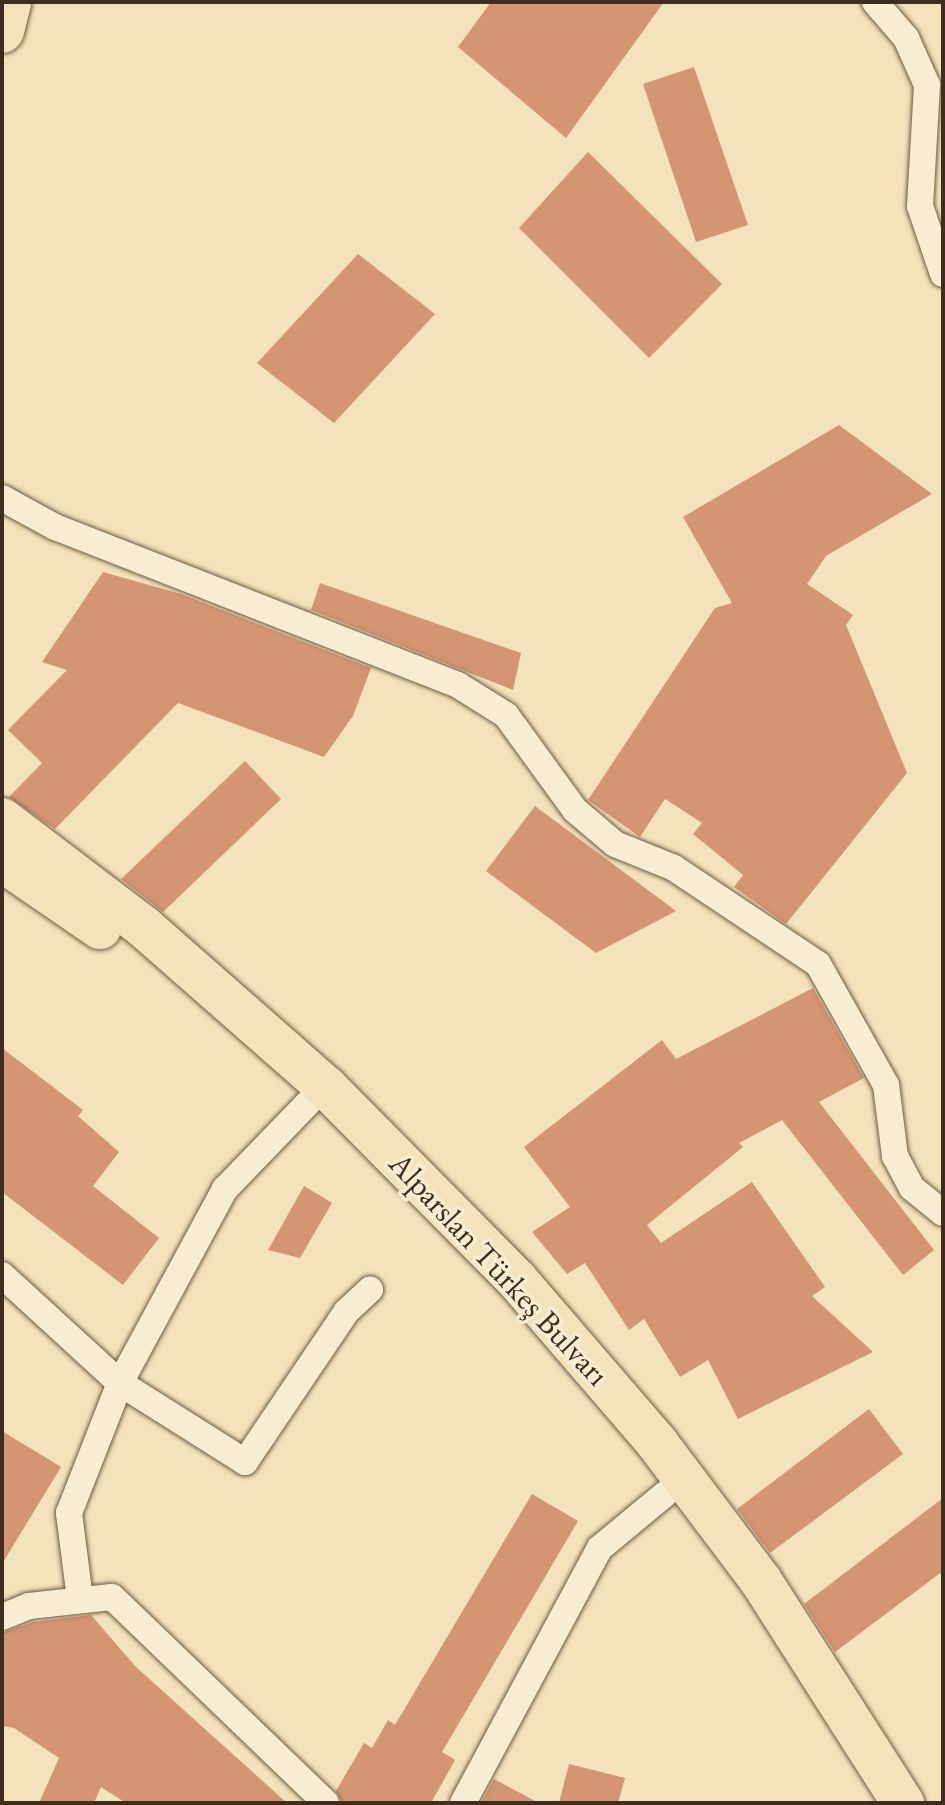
<!DOCTYPE html>
<meta charset="utf-8">
<style>
body{margin:0}
#map{position:relative;width:945px;height:1805px;overflow:hidden;background:#f4e2ba;font-family:"EB Garamond",serif}
div>[style]{position:absolute}
.building>*{inset:0;background:#d49572}
.roads{filter:drop-shadow(0 0 2px #6c5b46) drop-shadow(0 0 2px #6c5b46)}
.street>*{height:26px;margin:-13px;padding:0 13px;transform-origin:13px;border-radius:13px;background:#f8ecd2}
.primary>*{height:42px;margin:-21px;padding:0 21px;transform-origin:21px;border-radius:21px;background:#f4e2ba}
.highway>*{height:44px;margin:-22px;padding:0 22px;transform-origin:22px;border-radius:22px;background:#f4e2ba}
span{translate:-50% -50%;white-space:nowrap;text-align:center;line-height:1.15;-webkit-text-stroke:7px #f8ecd2;paint-order:stroke}
.street-label{font-size:32px;color:#3f2e1f}
.frame{position:absolute;inset:0;border:4px solid #3f2e1f;pointer-events:none}
</style>
<div id="map">
<div class="building">
<i style="clip-path:polygon(491px 2px,664px 2px,566px 138px,458px 47px)"></i>
<i style="clip-path:polygon(694px 67px,748px 225px,696px 242px,643px 84px)"></i>
<i style="clip-path:polygon(588px 152px,722px 284px,649px 358px,519px 228px)"></i>
<i style="clip-path:polygon(358px 254px,435px 314px,334px 423px,257px 363px)"></i>
<i style="clip-path:polygon(839px 425px,932px 494px,826px 556px,807px 584px,853px 615px,846px 625px,907px 773px,786px 924px,734px 887px,743px 875px,693px 834px,702px 823px,665px 799px,640px 837px,588px 800px,715px 608px,732px 603px,683px 517px)"></i>
<i style="clip-path:polygon(103px 572px,181px 594px,371px 668px,353px 716px,324px 757px,178px 703px,55px 829px,9px 797px,42px 763px,8px 730px,67px 670px,42px 662px)"></i>
<i style="clip-path:polygon(320px 583px,521px 653px,513px 690px,311px 610px)"></i>
<i style="clip-path:polygon(245px 761px,281px 799px,163px 912px,121px 879px)"></i>
<i style="clip-path:polygon(535px 806px,562px 826px,676px 911px,596px 953px,486px 871px)"></i>
<i style="clip-path:polygon(813px 988px,864px 1078px,819px 1102px,934px 1250px,903px 1275px,782px 1120px,739px 1143px,743px 1147px,647px 1225px,661px 1243px,752px 1182px,825px 1287px,812px 1296px,873px 1352px,738px 1419px,708px 1360px,680px 1377px,644px 1319px,629px 1330px,585px 1263px,567px 1274px,532px 1232px,570px 1207px,524px 1147px,662px 1040px,676px 1059px)"></i>
<i style="clip-path:polygon(2px 1048px,83px 1110px,78px 1116px,119px 1152px,93px 1186px,159px 1238px,123px 1285px,2px 1192px)"></i>
<i style="clip-path:polygon(304px 1186px,332px 1203px,300px 1258px,268px 1250px)"></i>
<i style="clip-path:polygon(869px 1409px,903px 1454px,770px 1553px,737px 1509px)"></i>
<i style="clip-path:polygon(2px 1431px,61px 1467px,2px 1564px)"></i>
<i style="clip-path:polygon(532px 1494px,578px 1521px,442px 1752px,455px 1760px,431px 1803px,342px 1802px,336px 1791px,364px 1743px,372px 1748px,388px 1720px,395px 1725px)"></i>
<i style="clip-path:polygon(943px 1498px,943px 1571px,835px 1652px,804px 1604px)"></i>
<i style="clip-path:polygon(91px 1615px,136px 1667px,287px 1803px,126px 1803px,101px 1787px,94px 1803px,39px 1803px,59px 1758px,14px 1728px,2px 1726px,2px 1633px,33px 1622px)"></i>
<i style="clip-path:polygon(569px 1764px,625px 1778px,618px 1803px,559px 1803px)"></i>
<i style="clip-path:polygon(494px 1779px,539px 1803px,481px 1803px)"></i>
</div>
<div class="roads">
<div class="street">
<i style="left:875px;top:2px;width:48px;rotate:49.3deg"></i>
<i style="left:906px;top:38px;width:51px;rotate:65.9deg"></i>
<i style="left:927px;top:85px;width:121px;rotate:93.3deg"></i>
<i style="left:920px;top:206px;width:72px;rotate:71.3deg"></i>
<i style="left:2px;top:498px;width:60px;rotate:28.7deg"></i>
<i style="left:55px;top:527px;width:433px;rotate:21.4deg"></i>
<i style="left:458px;top:685px;width:57px;rotate:32deg"></i>
<i style="left:506px;top:715px;width:117px;rotate:54deg"></i>
<i style="left:575px;top:810px;width:52px;rotate:40.4deg"></i>
<i style="left:615px;top:844px;width:64px;rotate:22.1deg"></i>
<i style="left:674px;top:868px;width:173px;rotate:33.7deg"></i>
<i style="left:818px;top:964px;width:139px;rotate:60.7deg"></i>
<i style="left:886px;top:1085px;width:72px;rotate:82.8deg"></i>
<i style="left:895px;top:1156px;width:36px;rotate:62deg"></i>
<i style="left:912px;top:1188px;width:40px;rotate:39deg"></i>
<i style="left:2px;top:1275px;width:160px;rotate:42.5deg"></i>
<i style="left:120px;top:1383px;width:148px;rotate:32.3deg"></i>
<i style="left:245px;top:1462px;width:181px;rotate:-56deg"></i>
<i style="left:346px;top:1312px;width:33px;rotate:-43deg"></i>
<i style="left:80px;top:1599px;width:87px;rotate:-97.3deg"></i>
<i style="left:69px;top:1513px;width:140px;rotate:-68.6deg"></i>
<i style="left:120px;top:1383px;width:221px;rotate:-61.6deg"></i>
<i style="left:225px;top:1189px;width:120px;rotate:-46deg"></i>
<i style="left:2px;top:1617px;width:29px;rotate:-22deg"></i>
<i style="left:29px;top:1606px;width:83px;rotate:-6.2deg"></i>
<i style="left:112px;top:1597px;width:297px;rotate:43.9deg"></i>
<i style="left:463px;top:1803px;width:289px;rotate:-61.8deg"></i>
<i style="left:600px;top:1548px;width:85px;rotate:-39.7deg"></i>
</div>
<div class="primary">
<i style="left:2px;top:819px;width:180px;rotate:37.3deg"></i>
<i style="left:145px;top:928px;width:241px;rotate:41.3deg"></i>
<i style="left:326px;top:1087px;width:272px;rotate:45.3deg"></i>
<i style="left:517px;top:1280px;width:215px;rotate:49.3deg"></i>
<i style="left:657px;top:1443px;width:173px;rotate:53deg"></i>
<i style="left:761px;top:1581px;width:264px;rotate:57.4deg"></i>
<i style="left:2px;top:861px;width:119px;rotate:34.4deg"></i>
</div>
<div class="highway">
<i style="left:2px;top:31px;width:30px;rotate:-76deg"></i>
</div>
</div>
<div class="street-label">
<span style="left:499px;top:1269px;rotate:47deg">Alparslan Türkeş Bulvarı</span>
</div>
<div class="frame"></div>
</div>
